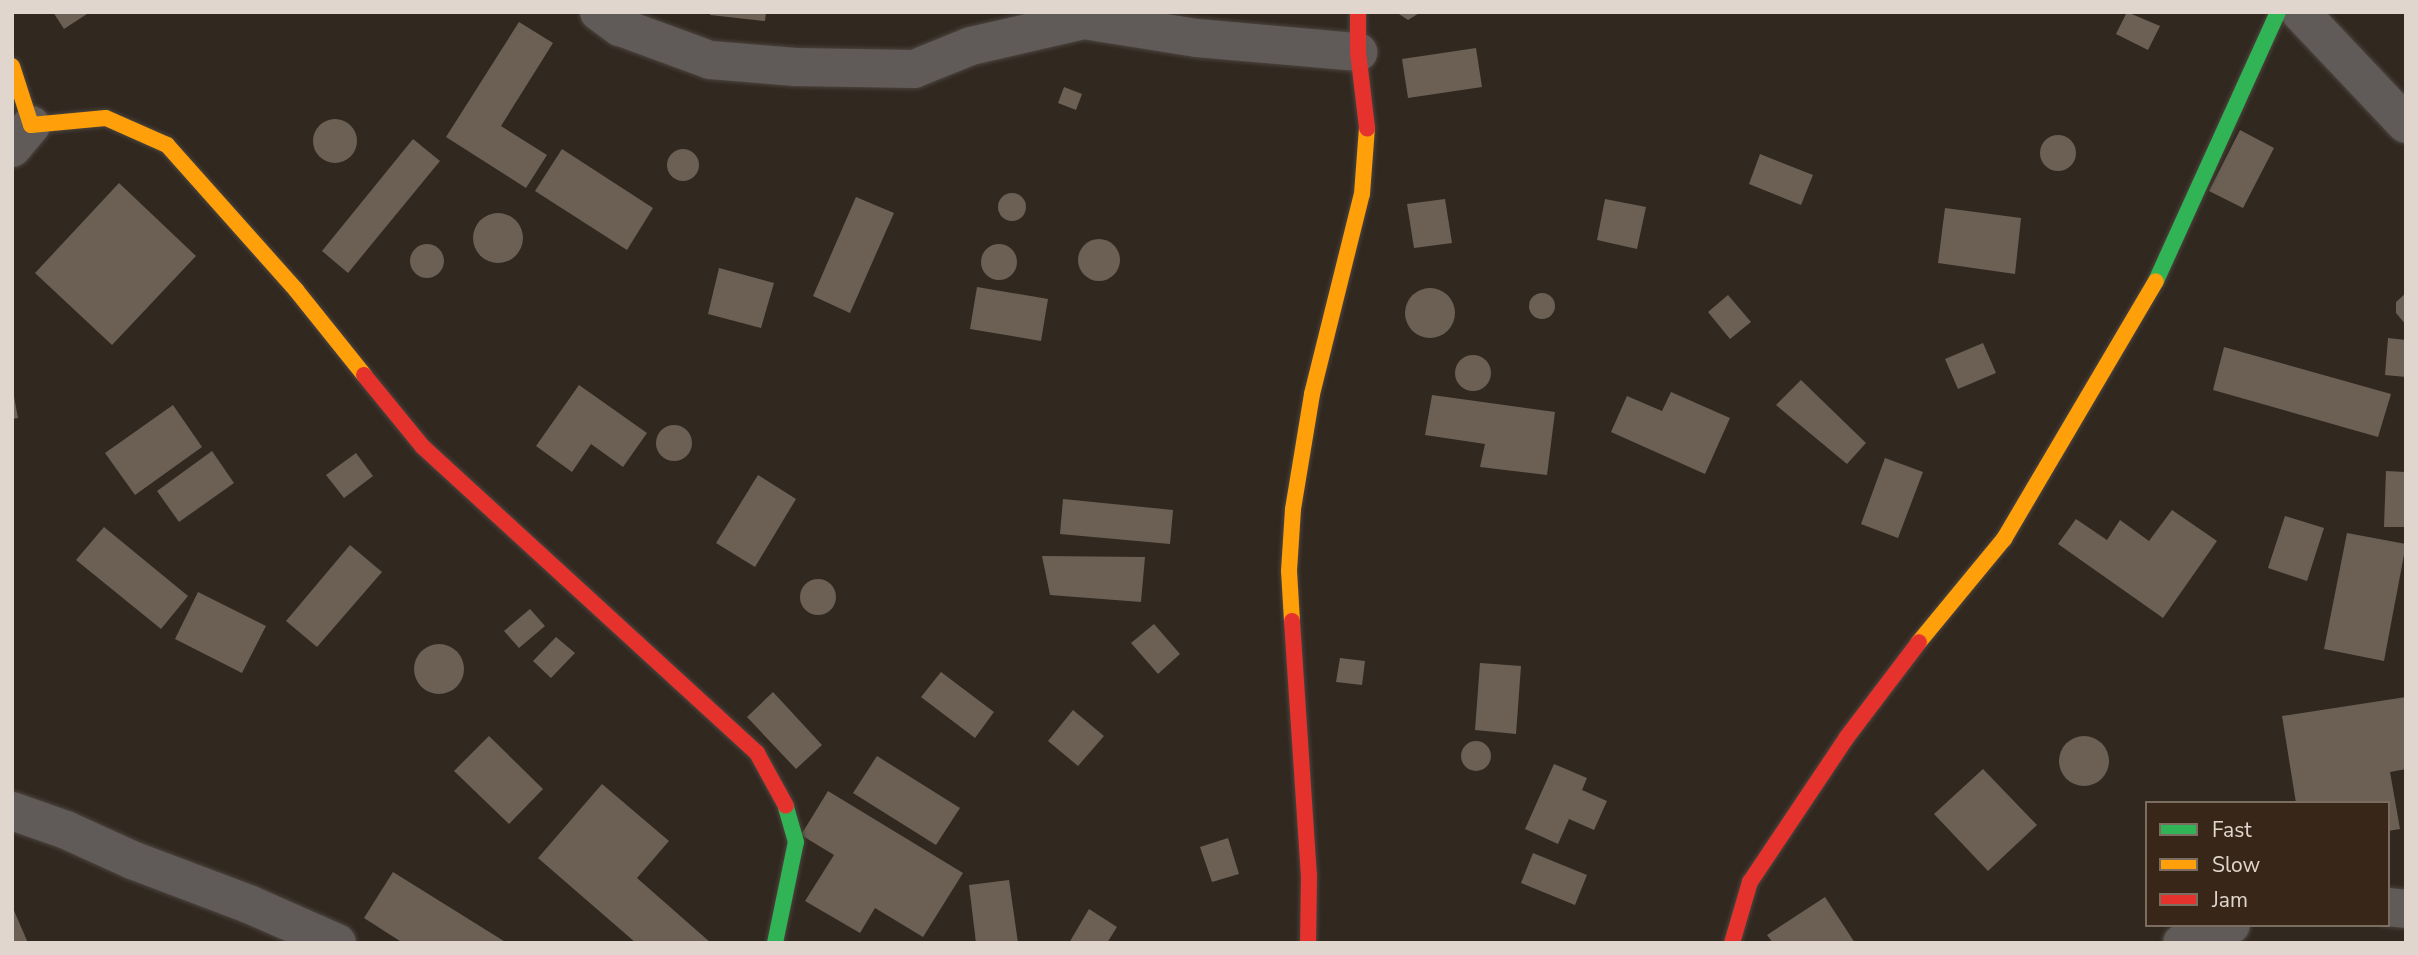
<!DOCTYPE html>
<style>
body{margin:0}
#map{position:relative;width:2418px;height:955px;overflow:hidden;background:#312820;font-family:"Nunito Sans",sans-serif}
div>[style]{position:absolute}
.building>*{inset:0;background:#6c6054}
.round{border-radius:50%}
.roads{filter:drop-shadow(0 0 2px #4b443d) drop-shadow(0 0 2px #4b443d)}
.street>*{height:38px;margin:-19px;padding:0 19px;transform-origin:19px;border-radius:19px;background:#605b58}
.fast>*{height:16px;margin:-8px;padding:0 8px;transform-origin:8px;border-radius:8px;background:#30b455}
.slow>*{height:16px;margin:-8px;padding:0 8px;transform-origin:8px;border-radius:8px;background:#ff9f0a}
.jam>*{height:16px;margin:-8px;padding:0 8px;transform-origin:8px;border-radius:8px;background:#e5322d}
span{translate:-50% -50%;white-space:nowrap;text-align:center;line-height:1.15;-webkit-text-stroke:7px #382719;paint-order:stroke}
.frame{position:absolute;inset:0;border:14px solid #e1d6cd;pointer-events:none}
.legend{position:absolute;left:2145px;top:801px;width:245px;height:126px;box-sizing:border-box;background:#382719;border:2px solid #7c6d61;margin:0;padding:9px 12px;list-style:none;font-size:21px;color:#e1d6cd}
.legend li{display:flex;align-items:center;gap:14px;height:35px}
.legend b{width:35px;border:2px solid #7c6d61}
</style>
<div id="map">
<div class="building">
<i style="clip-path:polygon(53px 12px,90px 12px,64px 29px)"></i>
<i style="clip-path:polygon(710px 12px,766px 12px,765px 21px,710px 15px)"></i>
<i style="clip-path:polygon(1396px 12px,1421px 12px,1408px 20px)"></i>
<i style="clip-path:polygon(2127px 12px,2160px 26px,2148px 50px,2116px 34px)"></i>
<i style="clip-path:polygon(519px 22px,553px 43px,501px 126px,547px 155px,526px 188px,446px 137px)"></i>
<i style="clip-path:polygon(1476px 48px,1482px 87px,1408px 98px,1402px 59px)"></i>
<i style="clip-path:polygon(1064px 87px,1082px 94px,1076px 110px,1058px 103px)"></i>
<i class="round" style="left:313px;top:119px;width:44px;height:44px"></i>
<i style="clip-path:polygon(2240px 130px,2274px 148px,2243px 208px,2209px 191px)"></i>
<i class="round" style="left:2040px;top:135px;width:36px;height:36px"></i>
<i style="clip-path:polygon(413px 139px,440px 161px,348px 273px,322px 251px)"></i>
<i style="clip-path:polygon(562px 149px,653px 208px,627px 250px,535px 191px)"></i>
<i class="round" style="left:667px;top:149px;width:32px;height:32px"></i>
<i style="clip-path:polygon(1760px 154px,1813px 175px,1801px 205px,1749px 184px)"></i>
<i style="clip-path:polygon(119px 183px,196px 256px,112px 345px,35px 273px)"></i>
<i class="round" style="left:998px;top:193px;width:28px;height:28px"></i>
<i style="clip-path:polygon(856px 197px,894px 213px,850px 313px,813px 296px)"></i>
<i style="clip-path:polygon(1445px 199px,1452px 243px,1414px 248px,1407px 204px)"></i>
<i style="clip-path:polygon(1605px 199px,1646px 207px,1637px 249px,1597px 240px)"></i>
<i style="clip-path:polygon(1945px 208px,2021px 218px,2015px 274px,1938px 263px)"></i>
<i class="round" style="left:473px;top:213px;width:50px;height:50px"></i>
<i class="round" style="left:1078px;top:239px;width:42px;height:42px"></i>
<i class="round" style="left:410px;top:244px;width:34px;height:34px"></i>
<i class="round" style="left:981px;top:244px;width:36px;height:36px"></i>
<i style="clip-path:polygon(719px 268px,774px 283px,761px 328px,708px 314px)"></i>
<i style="clip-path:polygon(977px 287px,1048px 299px,1041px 341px,970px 329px)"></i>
<i class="round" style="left:1405px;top:288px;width:50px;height:50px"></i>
<i class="round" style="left:1529px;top:293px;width:26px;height:26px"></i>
<i style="clip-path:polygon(2406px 293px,2406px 325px,2396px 313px,2396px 302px)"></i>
<i style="clip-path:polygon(1728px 295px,1751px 322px,1730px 339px,1708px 312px)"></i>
<i style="clip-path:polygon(2388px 338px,2406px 340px,2406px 377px,2385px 375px)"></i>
<i style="clip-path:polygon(1983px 343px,1996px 373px,1958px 389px,1945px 359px)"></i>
<i style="clip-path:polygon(2224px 347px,2391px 394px,2378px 437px,2213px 390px)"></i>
<i class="round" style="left:1455px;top:355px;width:36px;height:36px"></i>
<i style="clip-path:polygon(1801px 380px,1866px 443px,1847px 464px,1776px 405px)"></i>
<i style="clip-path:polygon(579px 385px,647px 433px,623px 467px,591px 444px,572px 472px,536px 446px)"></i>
<i style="clip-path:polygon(12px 386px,18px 418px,12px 419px)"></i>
<i style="clip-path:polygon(1671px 392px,1730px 418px,1705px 474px,1611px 432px,1627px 396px,1662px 411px)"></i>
<i style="clip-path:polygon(1432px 395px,1555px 412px,1547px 475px,1480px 467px,1485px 444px,1425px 435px)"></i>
<i style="clip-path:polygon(173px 405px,202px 447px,135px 495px,105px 453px)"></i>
<i class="round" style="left:656px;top:425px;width:36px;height:36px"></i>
<i style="clip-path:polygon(212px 451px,234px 483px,179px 522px,157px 491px)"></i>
<i style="clip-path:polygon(356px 453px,373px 476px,344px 498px,326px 475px)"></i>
<i style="clip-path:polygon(1885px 458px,1923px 472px,1898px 538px,1861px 524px)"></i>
<i style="clip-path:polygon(2386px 471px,2406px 472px,2406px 527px,2384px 527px)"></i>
<i style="clip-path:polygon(758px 475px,796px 499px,755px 567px,716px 543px)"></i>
<i style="clip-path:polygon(1063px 499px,1173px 510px,1170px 544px,1060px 534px)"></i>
<i style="clip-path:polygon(2172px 510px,2217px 541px,2163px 618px,2058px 544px,2076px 519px,2107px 540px,2120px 520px,2149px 541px)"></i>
<i style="clip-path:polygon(2285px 516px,2324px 528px,2307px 581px,2268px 568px)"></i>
<i style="clip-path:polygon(104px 527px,188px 596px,161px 629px,76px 560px)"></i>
<i style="clip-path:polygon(2347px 533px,2406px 544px,2384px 661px,2324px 649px)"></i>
<i style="clip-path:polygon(350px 545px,382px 572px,317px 647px,286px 621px)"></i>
<i style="clip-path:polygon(1042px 556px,1145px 557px,1141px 602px,1050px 595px)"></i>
<i class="round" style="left:800px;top:579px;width:36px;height:36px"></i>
<i style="clip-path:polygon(198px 592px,266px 626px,242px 673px,175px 639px)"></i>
<i style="clip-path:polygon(530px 609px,545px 626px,519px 648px,504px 631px)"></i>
<i style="clip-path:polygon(1154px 624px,1180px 654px,1158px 674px,1131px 643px)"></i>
<i style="clip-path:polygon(556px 637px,575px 653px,551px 678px,533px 661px)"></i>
<i class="round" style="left:414px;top:644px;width:50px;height:50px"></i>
<i style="clip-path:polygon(1340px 658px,1365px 661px,1362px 685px,1336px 682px)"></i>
<i style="clip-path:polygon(1480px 663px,1521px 666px,1516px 734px,1475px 730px)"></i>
<i style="clip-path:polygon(941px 672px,994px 712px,975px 738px,921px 697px)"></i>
<i style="clip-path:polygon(773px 692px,822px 745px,796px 769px,747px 717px)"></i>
<i style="clip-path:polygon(2406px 697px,2406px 769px,2390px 772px,2400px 829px,2388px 831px,2388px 803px,2296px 803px,2282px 716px)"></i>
<i style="clip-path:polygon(1073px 710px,1104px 736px,1078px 766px,1048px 741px)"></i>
<i style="clip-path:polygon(489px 736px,543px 789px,509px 824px,454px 771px)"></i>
<i class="round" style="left:2059px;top:736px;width:50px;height:50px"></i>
<i class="round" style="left:1461px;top:741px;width:30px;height:30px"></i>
<i style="clip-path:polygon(877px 756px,960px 808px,936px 845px,853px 793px)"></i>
<i style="clip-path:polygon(1554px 764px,1587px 778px,1582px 790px,1607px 801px,1594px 830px,1569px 819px,1558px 844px,1525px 829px)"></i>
<i style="clip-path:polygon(1983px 769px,2037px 825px,1988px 871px,1934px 814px)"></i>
<i style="clip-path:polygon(602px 784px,669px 841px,637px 878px,711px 943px,636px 943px,538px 858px)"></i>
<i style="clip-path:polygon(828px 791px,963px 873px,923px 937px,875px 908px,860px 933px,805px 901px,834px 855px,801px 835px)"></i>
<i style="clip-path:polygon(1228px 838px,1239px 874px,1212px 882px,1200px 847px)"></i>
<i style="clip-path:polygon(1533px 853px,1587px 875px,1575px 905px,1521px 883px)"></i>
<i style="clip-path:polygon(393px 872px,507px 943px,403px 943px,364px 918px)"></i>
<i style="clip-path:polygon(1009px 880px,1018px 943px,976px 943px,969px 885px)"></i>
<i style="clip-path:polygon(1825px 897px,1855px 943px,1773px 943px,1767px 935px)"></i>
<i style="clip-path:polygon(12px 906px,28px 943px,12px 943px)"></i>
<i style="clip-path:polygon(1089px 909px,1117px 927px,1107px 943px,1069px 943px)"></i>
</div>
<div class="roads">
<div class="street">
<i style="left:599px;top:12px;width:26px;rotate:36deg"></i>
<i style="left:620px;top:27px;width:96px;rotate:20.1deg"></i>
<i style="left:710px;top:60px;width:86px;rotate:4.7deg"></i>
<i style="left:796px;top:67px;width:118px;rotate:1deg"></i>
<i style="left:914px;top:69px;width:61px;rotate:-22deg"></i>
<i style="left:971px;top:46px;width:116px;rotate:-13deg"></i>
<i style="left:1084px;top:20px;width:114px;rotate:9.1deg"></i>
<i style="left:1197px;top:38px;width:162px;rotate:5deg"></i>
<i style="left:2300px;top:12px;width:154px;rotate:46.6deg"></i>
<i style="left:12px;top:148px;width:30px;rotate:-50deg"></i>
<i style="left:12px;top:811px;width:57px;rotate:19.4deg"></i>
<i style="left:66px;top:830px;width:72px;rotate:24.4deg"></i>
<i style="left:132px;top:860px;width:127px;rotate:20.7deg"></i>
<i style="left:251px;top:905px;width:94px;rotate:23.8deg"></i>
<i style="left:2388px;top:907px;width:18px;rotate:6deg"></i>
<i style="left:2182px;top:943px;width:52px;rotate:-20.2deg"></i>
</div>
<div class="fast">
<i style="left:2156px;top:281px;width:295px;rotate:-65.6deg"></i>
<i style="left:775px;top:943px;width:103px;rotate:-78.3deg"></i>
<i style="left:796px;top:842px;width:37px;rotate:-106deg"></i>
</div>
<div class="slow">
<i style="left:12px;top:66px;width:62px;rotate:72.1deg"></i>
<i style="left:31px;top:125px;width:75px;rotate:-5.3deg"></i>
<i style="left:106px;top:118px;width:67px;rotate:23.9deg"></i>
<i style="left:167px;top:145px;width:194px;rotate:48.3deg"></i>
<i style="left:296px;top:290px;width:109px;rotate:51.3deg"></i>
<i style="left:1292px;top:621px;width:50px;rotate:-93.4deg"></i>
<i style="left:1289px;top:571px;width:62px;rotate:-86.3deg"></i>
<i style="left:1293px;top:509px;width:117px;rotate:-80.6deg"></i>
<i style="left:1312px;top:394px;width:206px;rotate:-76deg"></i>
<i style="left:1362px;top:194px;width:66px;rotate:-85.7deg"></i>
<i style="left:1919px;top:642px;width:134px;rotate:-50.5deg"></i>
<i style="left:2004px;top:539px;width:299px;rotate:-59.5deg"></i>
</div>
<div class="jam">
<i style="left:1358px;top:12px;width:40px;rotate:90deg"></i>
<i style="left:1358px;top:52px;width:77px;rotate:83.2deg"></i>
<i style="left:364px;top:375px;width:93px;rotate:50.7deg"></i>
<i style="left:423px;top:447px;width:453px;rotate:42.5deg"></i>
<i style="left:757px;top:753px;width:60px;rotate:61.3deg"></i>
<i style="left:1292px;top:621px;width:255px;rotate:86.2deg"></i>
<i style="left:1309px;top:875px;width:68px;rotate:90.8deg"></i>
<i style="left:1732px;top:943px;width:64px;rotate:-73.6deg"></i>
<i style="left:1750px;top:882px;width:174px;rotate:-56.2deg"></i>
<i style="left:1847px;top:737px;width:119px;rotate:-52.8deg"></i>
</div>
</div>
<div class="frame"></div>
<ul class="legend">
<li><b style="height:9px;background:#30b455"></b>Fast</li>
<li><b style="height:9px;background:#ff9f0a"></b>Slow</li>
<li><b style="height:9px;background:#e5322d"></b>Jam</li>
</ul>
</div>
